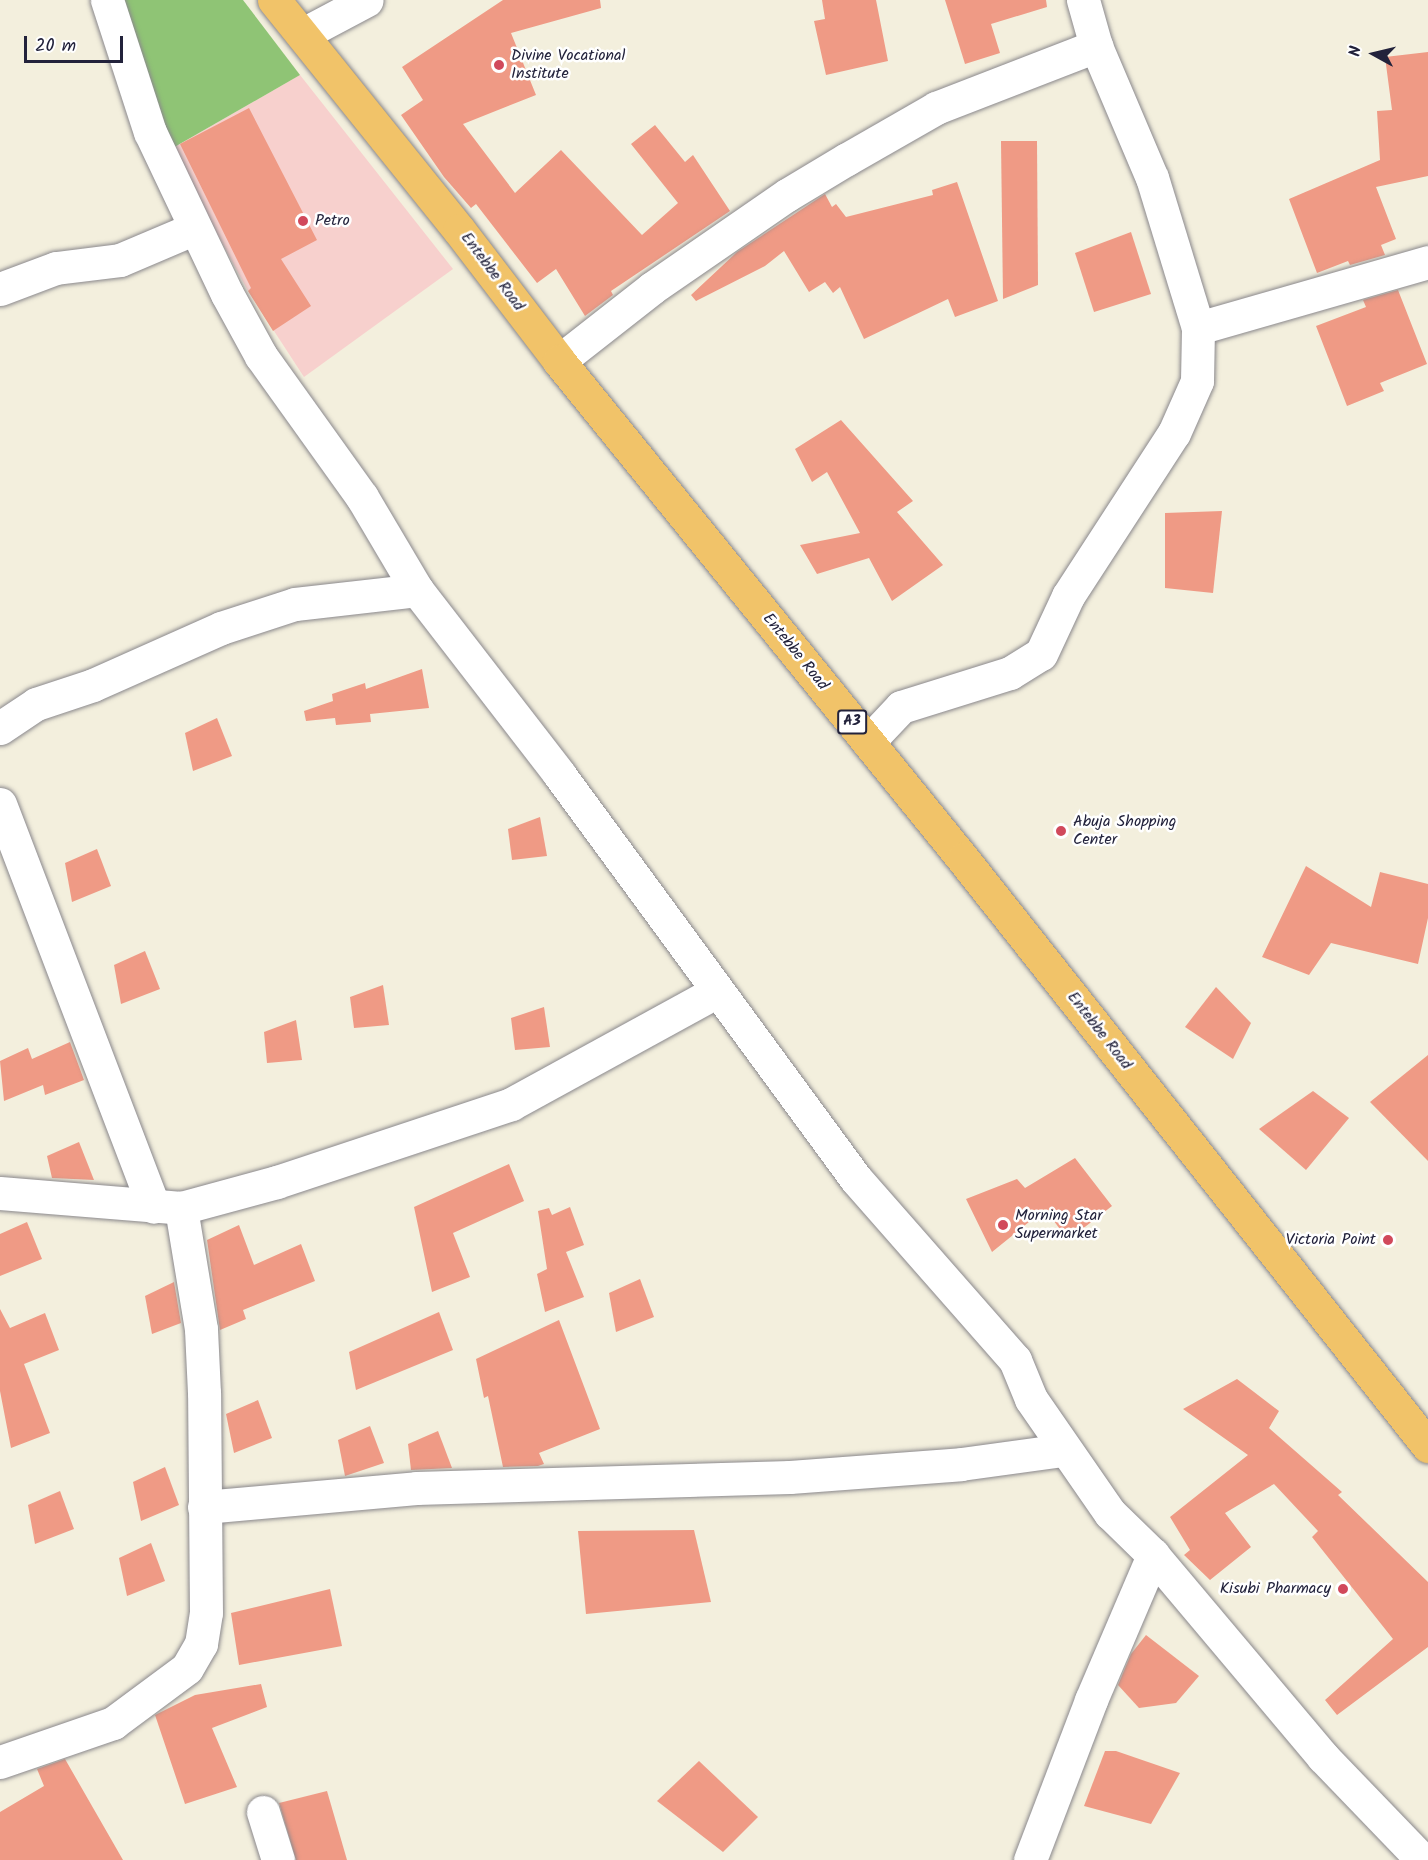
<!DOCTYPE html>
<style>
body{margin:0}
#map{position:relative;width:1428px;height:1860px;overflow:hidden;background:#f3efdd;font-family:Kalam,sans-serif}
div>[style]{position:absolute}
.built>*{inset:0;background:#f7d0cd}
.green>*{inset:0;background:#8fc475}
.building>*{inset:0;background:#ef9a85}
.roads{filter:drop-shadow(0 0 2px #8a888c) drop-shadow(0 0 2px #8a888c)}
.minor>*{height:33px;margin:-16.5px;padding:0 16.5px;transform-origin:16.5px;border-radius:16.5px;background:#fff}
.major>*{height:33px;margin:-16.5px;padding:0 16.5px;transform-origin:16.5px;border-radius:16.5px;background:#f1c369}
.dots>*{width:16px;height:16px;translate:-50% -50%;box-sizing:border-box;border:3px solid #fff;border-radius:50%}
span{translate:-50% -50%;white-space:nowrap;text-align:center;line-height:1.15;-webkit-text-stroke:5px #fff;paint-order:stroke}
.shield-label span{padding:2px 4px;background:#fff;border:2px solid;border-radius:4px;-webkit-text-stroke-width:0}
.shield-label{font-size:15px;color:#22223b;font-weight:700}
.poi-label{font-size:16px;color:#22223b}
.left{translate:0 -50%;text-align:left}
.right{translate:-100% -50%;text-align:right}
.street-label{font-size:16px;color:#22223b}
.north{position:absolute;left:1344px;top:24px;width:60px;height:60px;-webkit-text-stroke:4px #fff;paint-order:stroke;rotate:278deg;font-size:16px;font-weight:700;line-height:24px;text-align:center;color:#22223b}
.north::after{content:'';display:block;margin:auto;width:21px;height:27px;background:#22223b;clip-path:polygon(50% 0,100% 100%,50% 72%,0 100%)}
.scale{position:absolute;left:24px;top:36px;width:99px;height:27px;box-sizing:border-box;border:3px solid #22223b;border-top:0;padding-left:8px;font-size:18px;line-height:21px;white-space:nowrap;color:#22223b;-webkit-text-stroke:4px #fff;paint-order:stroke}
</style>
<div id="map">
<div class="built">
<i style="clip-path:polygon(300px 75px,453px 269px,304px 377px,248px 291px,171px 149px)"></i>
</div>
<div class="green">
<i style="clip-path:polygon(122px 0,243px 0,300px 75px,171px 149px)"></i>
</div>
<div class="building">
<i style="clip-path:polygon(503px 0,600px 0,601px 8px,511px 33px,536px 95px,463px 124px,515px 193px,561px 150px,642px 235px,678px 203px,631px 144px,655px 125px,685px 162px,693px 155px,730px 211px,611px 291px,613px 295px,585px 316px,556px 269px,537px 283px,476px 204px,471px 208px,444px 177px,401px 115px,423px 100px,402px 67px)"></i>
<i style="clip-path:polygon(822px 0,876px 0,888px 61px,826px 75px,814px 21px,825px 19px)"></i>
<i style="clip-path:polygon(945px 0,1046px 0,1047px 7px,991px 24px,1000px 53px,965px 64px)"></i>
<i style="clip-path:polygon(1428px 52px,1428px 176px,1376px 187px,1396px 239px,1381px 245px,1385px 255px,1350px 265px,1348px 261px,1317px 273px,1289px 199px,1380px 160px,1377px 111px,1392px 110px,1385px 57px)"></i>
<i style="clip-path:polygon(249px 108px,317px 240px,281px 259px,311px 306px,273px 331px,248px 291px,251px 288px,180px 144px)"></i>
<i style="clip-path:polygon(1001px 141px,1037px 141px,1038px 285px,1003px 299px)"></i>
<i style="clip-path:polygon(957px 182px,998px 301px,955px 317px,948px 299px,864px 339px,840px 287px,833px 293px,825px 282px,809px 292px,784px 251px,765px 266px,696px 301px,691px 295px,737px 252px,825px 194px,832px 207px,836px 204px,846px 217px,933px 195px,932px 190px)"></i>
<i style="clip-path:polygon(1131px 232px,1151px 294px,1094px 312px,1075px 253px)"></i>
<i style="clip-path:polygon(1398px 290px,1427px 364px,1380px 383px,1384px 391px,1347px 406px,1316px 326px,1366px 307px,1363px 300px)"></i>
<i style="clip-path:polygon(841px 420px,913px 501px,897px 512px,943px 565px,892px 601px,869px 558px,817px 574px,800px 545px,860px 533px,827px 472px,812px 482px,795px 449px)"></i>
<i style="clip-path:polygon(1222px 511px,1213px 593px,1165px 588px,1165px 513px)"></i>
<i style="clip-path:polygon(422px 669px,429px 708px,370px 714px,371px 722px,336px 725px,335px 718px,306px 721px,304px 711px,333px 701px,332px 694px,365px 683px,366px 689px)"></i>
<i style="clip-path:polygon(217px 718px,232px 756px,193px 771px,185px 733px)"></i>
<i style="clip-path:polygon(540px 817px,547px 856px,512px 860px,508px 829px)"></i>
<i style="clip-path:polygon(97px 849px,111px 886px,72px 902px,65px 863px)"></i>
<i style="clip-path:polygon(1306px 866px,1371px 907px,1380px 872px,1428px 884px,1428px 918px,1418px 964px,1331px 943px,1309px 975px,1262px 957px)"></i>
<i style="clip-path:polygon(145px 951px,160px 989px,121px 1004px,114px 965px)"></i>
<i style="clip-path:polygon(383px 985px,389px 1025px,354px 1028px,350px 997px)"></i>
<i style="clip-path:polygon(1216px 987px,1251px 1023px,1233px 1059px,1185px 1027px)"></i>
<i style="clip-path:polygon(544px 1007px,550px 1047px,515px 1050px,511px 1018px)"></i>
<i style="clip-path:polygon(296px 1020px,302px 1060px,267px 1063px,264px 1032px)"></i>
<i style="clip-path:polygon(70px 1042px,84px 1080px,45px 1095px,43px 1085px,4px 1101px,0 1061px,28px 1048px,32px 1059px)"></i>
<i style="clip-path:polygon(1428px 1055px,1428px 1161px,1370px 1102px)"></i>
<i style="clip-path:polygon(1313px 1091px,1349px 1118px,1306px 1170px,1259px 1129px)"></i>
<i style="clip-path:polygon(79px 1142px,94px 1180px,52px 1178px,47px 1156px)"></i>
<i style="clip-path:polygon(1075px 1158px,1112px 1206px,1068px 1240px,1045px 1209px,992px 1252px,966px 1199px,1017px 1179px,1025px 1188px)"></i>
<i style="clip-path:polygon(509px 1164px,524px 1201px,453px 1233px,470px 1277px,432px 1292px,414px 1207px)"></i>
<i style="clip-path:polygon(570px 1207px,584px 1245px,566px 1252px,584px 1297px,545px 1312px,537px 1274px,547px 1269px,538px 1211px,549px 1208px,552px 1215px)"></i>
<i style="clip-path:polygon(27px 1222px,42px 1259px,0 1276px,0 1234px)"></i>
<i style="clip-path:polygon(239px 1225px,254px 1265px,301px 1244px,315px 1281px,243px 1310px,246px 1319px,220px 1330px,207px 1240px)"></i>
<i style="clip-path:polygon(640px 1279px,654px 1317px,616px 1332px,609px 1293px)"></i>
<i style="clip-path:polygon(174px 1282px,181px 1323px,152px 1334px,145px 1296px)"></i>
<i style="clip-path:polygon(0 1309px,10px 1328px,45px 1313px,59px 1350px,24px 1364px,50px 1433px,11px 1448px,0 1391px)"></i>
<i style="clip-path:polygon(439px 1312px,453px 1350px,356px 1390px,349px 1352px)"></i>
<i style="clip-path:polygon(559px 1320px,600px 1429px,539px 1453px,544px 1464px,538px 1466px,503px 1467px,488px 1396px,484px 1398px,476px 1359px)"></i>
<i style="clip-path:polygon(1237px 1379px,1279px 1411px,1269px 1428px,1342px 1492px,1338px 1495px,1428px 1582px,1428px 1647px,1337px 1715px,1325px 1700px,1393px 1639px,1312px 1537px,1318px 1531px,1274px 1484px,1225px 1513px,1251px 1547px,1210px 1580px,1184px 1555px,1190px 1550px,1170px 1517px,1248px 1455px,1183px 1409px)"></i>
<i style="clip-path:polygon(258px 1400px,272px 1438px,234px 1453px,226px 1414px)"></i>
<i style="clip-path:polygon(370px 1426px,384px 1463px,345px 1476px,338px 1440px)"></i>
<i style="clip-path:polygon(438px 1431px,452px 1468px,411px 1470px,408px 1444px)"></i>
<i style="clip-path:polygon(165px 1467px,179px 1505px,141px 1521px,133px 1482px)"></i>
<i style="clip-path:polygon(60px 1491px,74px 1529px,35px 1544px,28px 1505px)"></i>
<i style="clip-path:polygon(694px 1530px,711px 1602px,586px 1614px,578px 1531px)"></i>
<i style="clip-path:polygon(151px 1543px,165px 1581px,127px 1596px,119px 1558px)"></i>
<i style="clip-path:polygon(330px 1589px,342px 1646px,239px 1665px,231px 1613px)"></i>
<i style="clip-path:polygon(1146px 1635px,1199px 1676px,1176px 1703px,1139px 1708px,1118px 1685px,1131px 1654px)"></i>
<i style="clip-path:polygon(261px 1684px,267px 1707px,212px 1728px,237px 1787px,185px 1804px,155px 1715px,195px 1695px)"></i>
<i style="clip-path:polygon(1105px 1751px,1116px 1751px,1180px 1773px,1151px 1824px,1084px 1806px)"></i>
<i style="clip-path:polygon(65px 1759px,123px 1860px,0 1860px,0 1812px,44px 1786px,37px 1769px)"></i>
<i style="clip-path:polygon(699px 1761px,758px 1817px,723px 1852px,657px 1801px)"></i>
<i style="clip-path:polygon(327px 1791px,347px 1860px,296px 1860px,279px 1803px)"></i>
</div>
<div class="roads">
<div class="minor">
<i style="left:107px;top:0;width:139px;rotate:72deg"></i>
<i style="left:150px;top:132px;width:179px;rotate:64.6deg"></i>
<i style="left:227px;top:294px;width:71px;rotate:61.3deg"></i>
<i style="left:261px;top:356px;width:173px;rotate:54.4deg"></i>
<i style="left:362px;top:497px;width:108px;rotate:59.4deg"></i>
<i style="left:417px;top:590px;width:232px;rotate:52.3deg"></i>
<i style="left:559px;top:774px;width:502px;rotate:53.75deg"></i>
<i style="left:856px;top:1179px;width:241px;rotate:48.7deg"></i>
<i style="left:1015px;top:1360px;width:42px;rotate:67.7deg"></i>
<i style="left:1031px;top:1399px;width:139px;rotate:55.3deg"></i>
<i style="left:1110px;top:1513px;width:60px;rotate:44.3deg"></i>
<i style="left:1153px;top:1555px;width:264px;rotate:49.9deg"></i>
<i style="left:1323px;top:1757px;width:143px;rotate:46.1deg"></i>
<i style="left:303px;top:34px;width:72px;rotate:-28deg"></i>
<i style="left:0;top:289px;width:60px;rotate:-20.6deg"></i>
<i style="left:56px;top:268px;width:64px;rotate:-7.1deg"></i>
<i style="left:120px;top:260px;width:79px;rotate:-23deg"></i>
<i style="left:1198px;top:328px;width:239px;rotate:-16deg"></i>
<i style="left:559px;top:361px;width:118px;rotate:-38.1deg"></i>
<i style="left:652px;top:288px;width:164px;rotate:-34.6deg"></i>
<i style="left:787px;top:195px;width:70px;rotate:-31deg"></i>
<i style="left:847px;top:159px;width:103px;rotate:-29.8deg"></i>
<i style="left:936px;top:108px;width:172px;rotate:-21.2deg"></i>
<i style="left:0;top:728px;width:43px;rotate:-33.7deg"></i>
<i style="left:36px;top:704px;width:60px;rotate:-18.4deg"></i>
<i style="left:93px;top:685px;width:140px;rotate:-24deg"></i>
<i style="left:221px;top:628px;width:78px;rotate:-18deg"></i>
<i style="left:295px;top:604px;width:123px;rotate:-6.5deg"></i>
<i style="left:868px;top:742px;width:48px;rotate:-46.7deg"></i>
<i style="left:901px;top:707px;width:114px;rotate:-17.3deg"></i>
<i style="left:1010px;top:673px;width:36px;rotate:-32deg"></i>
<i style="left:1041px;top:654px;width:64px;rotate:-65deg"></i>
<i style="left:1068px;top:596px;width:194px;rotate:-57deg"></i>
<i style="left:1174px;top:433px;width:57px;rotate:-66.1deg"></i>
<i style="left:1197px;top:381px;width:53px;rotate:-88.9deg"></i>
<i style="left:1198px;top:328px;width:157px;rotate:-107deg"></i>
<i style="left:1152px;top:178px;width:143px;rotate:-113deg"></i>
<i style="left:1096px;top:46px;width:48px;rotate:-105.8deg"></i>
<i style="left:0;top:804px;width:431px;rotate:69.1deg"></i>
<i style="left:0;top:1193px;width:182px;rotate:4.7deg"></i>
<i style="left:181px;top:1208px;width:99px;rotate:-15.2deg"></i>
<i style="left:277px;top:1182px;width:247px;rotate:-18.4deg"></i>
<i style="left:511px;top:1104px;width:235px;rotate:-28.7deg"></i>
<i style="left:204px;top:1507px;width:213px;rotate:-5.1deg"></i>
<i style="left:416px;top:1488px;width:374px;rotate:-1.7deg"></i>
<i style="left:790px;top:1477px;width:171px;rotate:-4.3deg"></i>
<i style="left:961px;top:1464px;width:103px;rotate:-7.8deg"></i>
<i style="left:0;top:1762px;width:120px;rotate:-19deg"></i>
<i style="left:113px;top:1723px;width:92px;rotate:-36.6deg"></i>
<i style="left:187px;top:1668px;width:28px;rotate:-60deg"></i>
<i style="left:201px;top:1644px;width:31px;rotate:-81deg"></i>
<i style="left:206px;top:1613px;width:220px;rotate:-90.5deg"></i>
<i style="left:204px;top:1393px;width:64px;rotate:-92.7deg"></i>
<i style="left:201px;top:1329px;width:123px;rotate:-99.4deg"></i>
<i style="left:263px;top:1812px;width:50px;rotate:72.6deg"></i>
<i style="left:1030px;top:1860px;width:171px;rotate:-69.1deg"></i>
<i style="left:1091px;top:1700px;width:158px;rotate:-66.8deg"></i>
</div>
<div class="major">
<i style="left:274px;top:0;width:295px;rotate:51.2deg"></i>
<i style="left:459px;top:230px;width:165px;rotate:52.6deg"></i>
<i style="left:559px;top:361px;width:641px;rotate:50.95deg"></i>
<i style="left:963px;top:859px;width:749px;rotate:51.62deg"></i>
</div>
</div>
<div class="dots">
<i style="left:499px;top:65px;background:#d1495b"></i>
<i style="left:303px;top:221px;background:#d1495b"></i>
<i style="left:1061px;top:831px;background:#d1495b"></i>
<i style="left:1003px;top:1225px;background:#d1495b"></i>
<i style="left:1388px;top:1240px;background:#d1495b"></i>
<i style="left:1343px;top:1589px;background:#d1495b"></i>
</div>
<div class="shield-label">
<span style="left:852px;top:722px">A3</span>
</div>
<div class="poi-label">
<span class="left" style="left:511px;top:65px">Divine Vocational<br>Institute</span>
<span class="left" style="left:315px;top:221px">Petro</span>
<span class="left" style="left:1073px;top:831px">Abuja Shopping<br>Center</span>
<span class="left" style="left:1015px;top:1225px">Morning Star<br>Supermarket</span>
<span class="right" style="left:1376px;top:1240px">Victoria Point</span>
<span class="right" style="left:1331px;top:1589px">Kisubi Pharmacy</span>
</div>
<div class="street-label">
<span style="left:492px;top:272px;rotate:53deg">Entebbe Road</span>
<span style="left:795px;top:652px;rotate:51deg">Entebbe Road</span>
<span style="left:1099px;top:1031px;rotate:52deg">Entebbe Road</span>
</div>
<div class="north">N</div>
<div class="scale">20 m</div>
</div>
